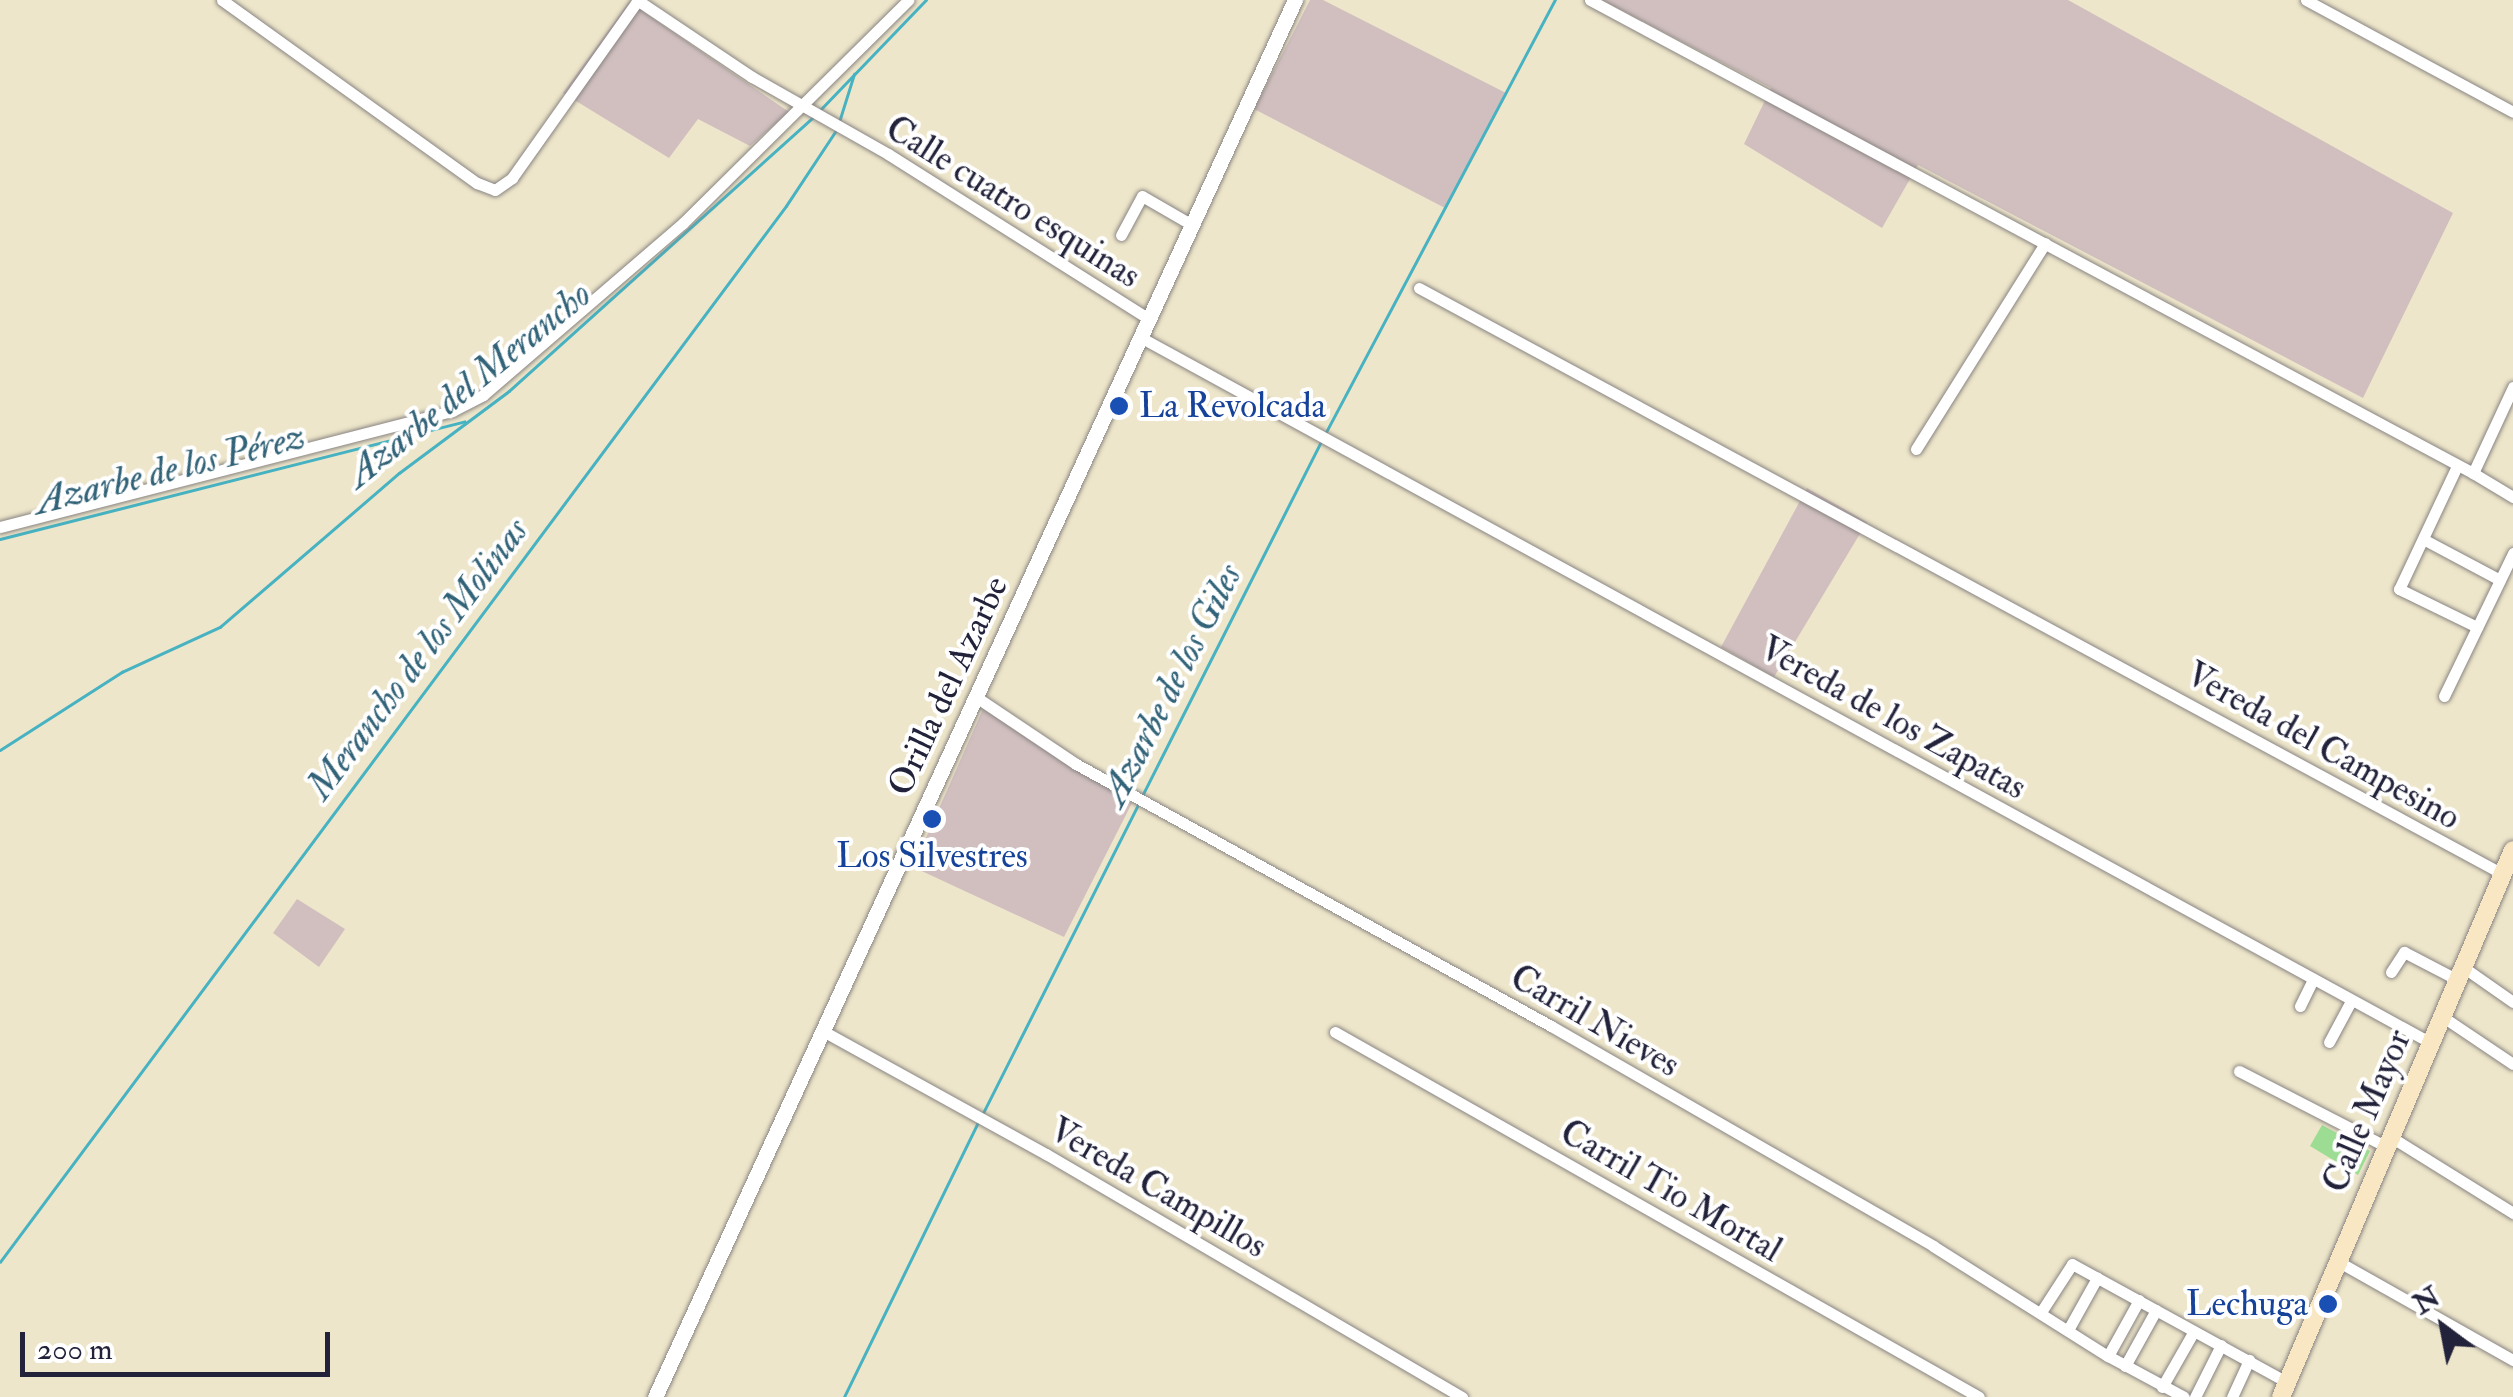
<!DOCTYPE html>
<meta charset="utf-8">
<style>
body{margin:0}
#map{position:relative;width:2513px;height:1397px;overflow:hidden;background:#eee6ca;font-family:"IM FELL Double Pica",serif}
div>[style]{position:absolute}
.industrial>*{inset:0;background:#d1bfbf}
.green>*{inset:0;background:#9cdd93}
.stream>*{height:2.5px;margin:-1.25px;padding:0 1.25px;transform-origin:1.25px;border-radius:1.25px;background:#46b2c2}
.roads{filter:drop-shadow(0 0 2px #888482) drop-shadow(0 0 2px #888482)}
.minor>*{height:11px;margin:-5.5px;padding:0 5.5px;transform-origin:5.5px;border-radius:5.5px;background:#fff}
.tertiary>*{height:15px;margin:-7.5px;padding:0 7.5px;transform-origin:7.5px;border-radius:7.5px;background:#fff}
.secondary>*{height:18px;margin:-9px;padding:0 9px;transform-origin:9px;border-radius:9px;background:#f9e7c3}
.dots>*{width:28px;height:28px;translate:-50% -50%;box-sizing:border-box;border:5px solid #fff;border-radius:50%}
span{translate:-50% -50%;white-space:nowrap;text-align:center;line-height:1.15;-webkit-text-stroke:8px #fff;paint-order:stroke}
.street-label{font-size:35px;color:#22223b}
.transit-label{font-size:35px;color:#164399}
.left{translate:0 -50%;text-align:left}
.right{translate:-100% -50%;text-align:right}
.water-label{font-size:38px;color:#326378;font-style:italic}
.north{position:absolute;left:2393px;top:1277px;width:100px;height:100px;-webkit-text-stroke:8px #fff;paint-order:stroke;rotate:328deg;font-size:28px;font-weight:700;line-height:40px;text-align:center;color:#22223b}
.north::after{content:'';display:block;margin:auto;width:35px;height:45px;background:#22223b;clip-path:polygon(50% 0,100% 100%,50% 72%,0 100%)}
.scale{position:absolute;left:20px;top:1332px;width:310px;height:45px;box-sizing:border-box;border:5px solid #22223b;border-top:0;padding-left:12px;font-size:30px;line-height:35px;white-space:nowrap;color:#22223b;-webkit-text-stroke:8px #fff;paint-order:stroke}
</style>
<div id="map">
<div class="industrial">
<i style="clip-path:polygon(1310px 0,1323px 0,1506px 93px,1445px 208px,1254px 109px)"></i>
<i style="clip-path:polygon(1602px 0,2068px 0,2453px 213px,2363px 398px,1918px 165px,1882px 228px,1744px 144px,1771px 88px)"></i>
<i style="clip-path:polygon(629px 2px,789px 112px,750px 146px,698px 119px,669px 158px,563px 93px)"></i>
<i style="clip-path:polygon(1807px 488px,1867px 522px,1774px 677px,1721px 647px)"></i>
<i style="clip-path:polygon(983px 709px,1132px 803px,1064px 937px,913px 867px)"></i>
<i style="clip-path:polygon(297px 899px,345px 929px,319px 967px,273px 933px)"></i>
</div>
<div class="green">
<i style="clip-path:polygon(2322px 1125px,2370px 1151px,2358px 1175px,2310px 1146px)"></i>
</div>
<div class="stream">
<i style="left:821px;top:109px;width:151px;rotate:-46.1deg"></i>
<i style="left:839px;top:122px;width:50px;rotate:-72.6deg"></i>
<i style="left:1325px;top:434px;width:491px;rotate:-62.1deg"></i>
<i style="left:0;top:539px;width:479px;rotate:-14.2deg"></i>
<i style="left:0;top:750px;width:145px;rotate:-32.6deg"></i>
<i style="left:122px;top:672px;width:108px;rotate:-24.7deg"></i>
<i style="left:220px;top:627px;width:236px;rotate:-40.7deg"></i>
<i style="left:399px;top:473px;width:137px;rotate:-36.7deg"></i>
<i style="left:509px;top:391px;width:408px;rotate:-42deg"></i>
<i style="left:1142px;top:796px;width:398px;rotate:-63.2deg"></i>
<i style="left:983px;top:1113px;width:347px;rotate:-63.3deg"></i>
<i style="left:0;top:1262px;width:1316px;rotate:-53.34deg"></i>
<i style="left:786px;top:206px;width:92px;rotate:-56.5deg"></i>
<i style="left:844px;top:1397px;width:308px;rotate:-64deg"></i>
</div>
<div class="roads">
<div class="minor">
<i style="left:222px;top:0;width:314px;rotate:35.7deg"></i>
<i style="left:477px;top:183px;width:19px;rotate:21deg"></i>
<i style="left:495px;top:190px;width:21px;rotate:-35deg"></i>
<i style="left:512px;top:178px;width:218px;rotate:-54.7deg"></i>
<i style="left:637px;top:0;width:138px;rotate:33.8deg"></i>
<i style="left:752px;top:77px;width:156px;rotate:29.5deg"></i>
<i style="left:888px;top:154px;width:309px;rotate:32.3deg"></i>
<i style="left:1590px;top:0;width:1002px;rotate:28.18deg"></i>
<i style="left:2306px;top:0;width:235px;rotate:28.4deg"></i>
<i style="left:1121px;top:235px;width:44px;rotate:-61.7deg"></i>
<i style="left:1142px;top:196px;width:58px;rotate:30.1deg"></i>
<i style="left:1419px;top:288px;width:1232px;rotate:28.4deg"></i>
<i style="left:1140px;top:337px;width:1471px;rotate:28.67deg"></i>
<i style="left:2513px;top:387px;width:95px;rotate:114.9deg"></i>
<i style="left:2473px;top:473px;width:47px;rotate:31deg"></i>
<i style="left:1916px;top:449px;width:243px;rotate:-57.9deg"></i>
<i style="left:2457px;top:466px;width:136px;rotate:115.2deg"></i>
<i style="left:2399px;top:589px;width:87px;rotate:26deg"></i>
<i style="left:0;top:527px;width:467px;rotate:-14.4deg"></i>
<i style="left:452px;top:411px;width:35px;rotate:-27deg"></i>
<i style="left:483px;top:395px;width:264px;rotate:-40.7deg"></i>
<i style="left:683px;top:223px;width:317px;rotate:-44.7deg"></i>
<i style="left:2423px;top:539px;width:87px;rotate:28deg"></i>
<i style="left:2444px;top:696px;width:159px;rotate:-64.2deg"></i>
<i style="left:976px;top:697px;width:120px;rotate:33.8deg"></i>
<i style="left:1076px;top:764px;width:542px;rotate:28.88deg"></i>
<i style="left:1551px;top:1026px;width:441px;rotate:29.9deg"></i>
<i style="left:1933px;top:1246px;width:207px;rotate:32.2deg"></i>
<i style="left:2108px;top:1356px;width:86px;rotate:28.3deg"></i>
<i style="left:2463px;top:967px;width:61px;rotate:35deg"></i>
<i style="left:2391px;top:972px;width:24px;rotate:-57deg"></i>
<i style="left:2404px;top:952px;width:61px;rotate:27.4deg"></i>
<i style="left:2300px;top:1006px;width:30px;rotate:-64deg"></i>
<i style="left:2443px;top:1017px;width:84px;rotate:33.9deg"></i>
<i style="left:823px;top:1031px;width:255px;rotate:28.9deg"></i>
<i style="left:1046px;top:1154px;width:482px;rotate:30.3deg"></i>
<i style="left:1335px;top:1032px;width:740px;rotate:29.54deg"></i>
<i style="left:2329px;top:1042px;width:47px;rotate:-61.8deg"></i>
<i style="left:2239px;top:1071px;width:166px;rotate:27.2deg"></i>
<i style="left:2391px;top:1137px;width:144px;rotate:31.9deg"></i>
<i style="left:2339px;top:1262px;width:200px;rotate:29.4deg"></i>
<i style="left:2041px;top:1312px;width:57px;rotate:-57.1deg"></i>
<i style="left:2072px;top:1264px;width:245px;rotate:28.8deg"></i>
<i style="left:2068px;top:1330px;width:60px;rotate:-60.9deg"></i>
<i style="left:2108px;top:1356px;width:64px;rotate:-61deg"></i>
<i style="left:2125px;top:1366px;width:64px;rotate:-61deg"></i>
<i style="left:2162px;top:1387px;width:64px;rotate:-60.3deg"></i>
<i style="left:2195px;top:1397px;width:58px;rotate:-63.4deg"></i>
<i style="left:2232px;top:1397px;width:41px;rotate:-65.3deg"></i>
</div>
<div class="tertiary">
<i style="left:655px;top:1397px;width:1537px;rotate:-65.39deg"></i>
</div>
<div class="secondary">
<i style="left:2281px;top:1397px;width:594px;rotate:-67.02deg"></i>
</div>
</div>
<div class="dots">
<i style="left:1119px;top:406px;background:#1a4fb4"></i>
<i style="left:932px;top:819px;background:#1a4fb4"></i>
<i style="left:2328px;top:1304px;background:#1a4fb4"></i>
</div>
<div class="street-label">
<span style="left:1013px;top:202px;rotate:32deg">Calle cuatro esquinas</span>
<span style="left:948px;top:686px;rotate:-65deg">Orilla del Azarbe</span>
<span style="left:1893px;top:718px;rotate:29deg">Vereda de los Zapatas</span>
<span style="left:2323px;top:746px;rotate:29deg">Vereda del Campesino</span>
<span style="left:1595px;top:1021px;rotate:30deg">Carril Nieves</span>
<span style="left:2367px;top:1111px;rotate:-67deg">Calle Mayor</span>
<span style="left:1158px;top:1188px;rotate:30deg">Vereda Campillos</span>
<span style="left:1671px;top:1191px;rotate:30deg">Carril Tio Mortal</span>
</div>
<div class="transit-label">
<span class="left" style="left:1139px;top:406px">La Revolcada</span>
<span style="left:932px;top:856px">Los Silvestres</span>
<span class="right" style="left:2308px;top:1304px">Lechuga</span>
</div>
<div class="water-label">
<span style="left:469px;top:385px;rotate:-39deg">Azarbe del Merancho</span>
<span style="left:170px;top:470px;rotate:-14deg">Azarbe de los Pérez</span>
<span style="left:418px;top:659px;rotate:-53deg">Merancho de los Molinas</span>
<span style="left:1172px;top:685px;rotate:-63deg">Azarbe de los Giles</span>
</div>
<div class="north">N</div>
<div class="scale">200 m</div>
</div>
